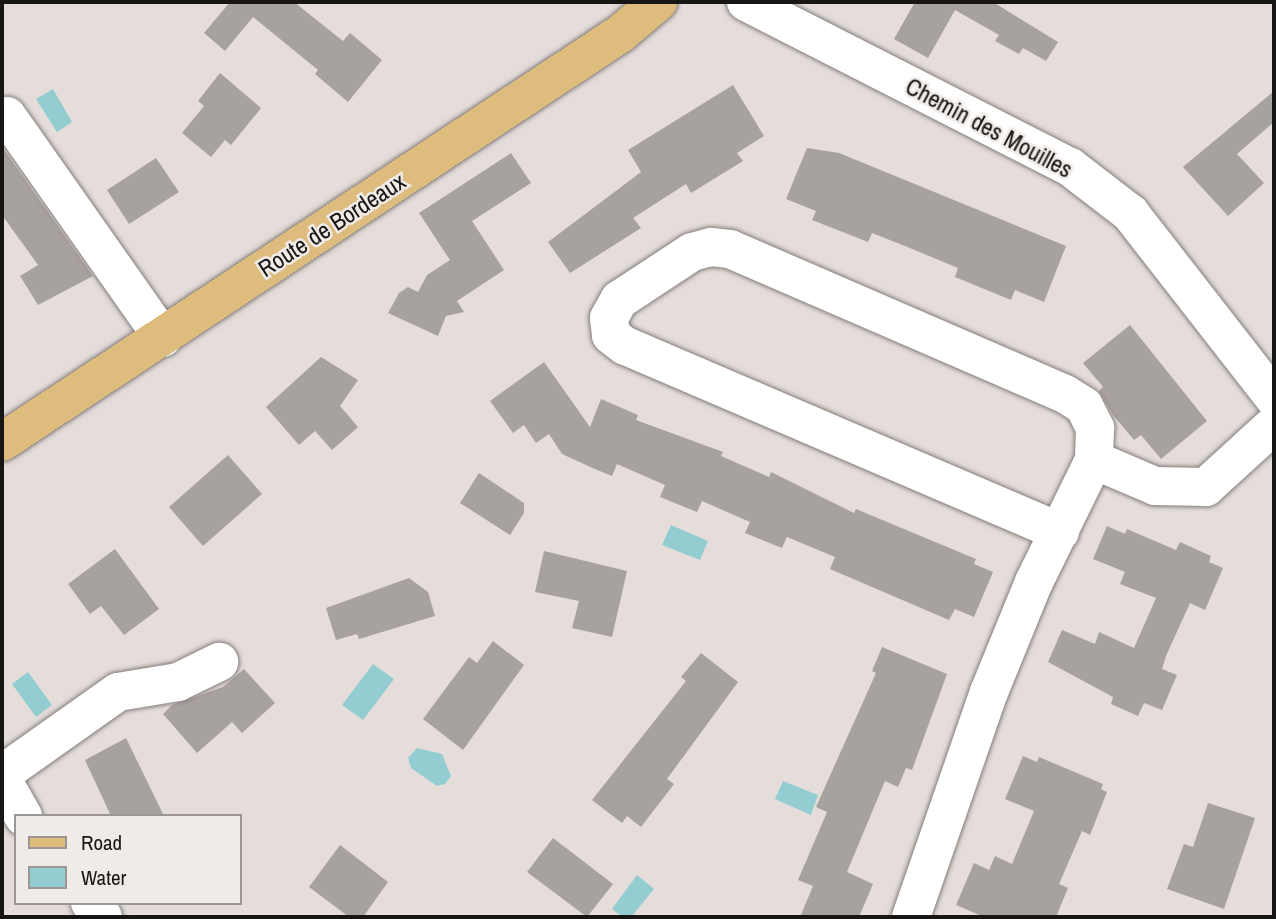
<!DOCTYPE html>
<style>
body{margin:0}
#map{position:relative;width:1276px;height:919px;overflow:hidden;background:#e4ddda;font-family:"Archivo Narrow",sans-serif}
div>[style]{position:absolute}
.water>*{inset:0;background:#93cdd2}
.building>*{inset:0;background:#a8a29f}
.roads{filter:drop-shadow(0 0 2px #837d7a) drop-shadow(0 0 2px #837d7a)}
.minor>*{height:38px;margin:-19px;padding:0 19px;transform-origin:19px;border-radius:19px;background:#fff}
.major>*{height:38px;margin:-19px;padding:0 19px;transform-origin:19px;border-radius:19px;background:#ddbc7d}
span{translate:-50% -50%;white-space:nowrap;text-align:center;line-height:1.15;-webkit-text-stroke:5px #f1ebe7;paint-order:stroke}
.street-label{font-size:24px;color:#181615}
.frame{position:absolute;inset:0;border:4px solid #181615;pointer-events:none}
.legend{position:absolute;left:14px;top:814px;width:228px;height:91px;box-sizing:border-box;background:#f1ebe7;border:2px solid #9a9693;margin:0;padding:9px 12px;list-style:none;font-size:21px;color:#181615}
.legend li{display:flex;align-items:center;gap:14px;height:35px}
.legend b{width:35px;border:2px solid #9a9693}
</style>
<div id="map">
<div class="water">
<i style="clip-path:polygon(53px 89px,72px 122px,57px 132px,36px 99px)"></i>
<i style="clip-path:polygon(671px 525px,708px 541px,700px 560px,662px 545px)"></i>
<i style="clip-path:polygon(373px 664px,394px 679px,363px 720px,342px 705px)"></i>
<i style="clip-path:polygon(28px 672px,52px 705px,36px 717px,12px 684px)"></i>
<i style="clip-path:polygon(417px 748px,442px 754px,451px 776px,445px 784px,437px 786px,411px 768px,408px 758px)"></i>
<i style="clip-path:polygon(783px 781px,818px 795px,811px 815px,775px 799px)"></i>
<i style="clip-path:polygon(637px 875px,654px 889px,631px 917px,623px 917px,612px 909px)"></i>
</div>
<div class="building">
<i style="clip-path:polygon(230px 2px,294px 2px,343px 41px,350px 33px,382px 60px,348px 102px,315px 74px,318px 70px,253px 17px,225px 51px,204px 33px)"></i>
<i style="clip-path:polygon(915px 2px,993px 2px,1058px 42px,1046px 61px,1023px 48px,1019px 54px,995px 41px,999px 35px,955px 10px,928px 58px,894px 39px)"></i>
<i style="clip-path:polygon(220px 73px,261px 108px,231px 145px,225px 140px,211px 157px,182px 133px,204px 106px,198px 101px)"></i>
<i style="clip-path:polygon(733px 85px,764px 136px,737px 153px,743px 161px,691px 193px,686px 184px,633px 218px,641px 228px,570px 273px,548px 242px,641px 172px,628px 150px)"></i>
<i style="clip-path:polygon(1274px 91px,1274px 122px,1237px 154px,1264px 183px,1228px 216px,1183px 167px)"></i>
<i style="clip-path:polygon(2px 147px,93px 276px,38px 305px,20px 276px,38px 265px,2px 215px)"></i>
<i style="clip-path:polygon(807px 148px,839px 153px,1066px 246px,1044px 302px,1015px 290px,1011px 300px,955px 277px,958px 268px,905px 246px,872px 233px,868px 242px,812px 220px,816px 211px,786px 199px)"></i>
<i style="clip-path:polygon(511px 153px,531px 183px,472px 221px,504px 270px,457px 301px,464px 312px,446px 316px,438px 336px,388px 313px,399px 293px,408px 287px,418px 292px,427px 275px,450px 260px,419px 213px)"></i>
<i style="clip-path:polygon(156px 158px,179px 192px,129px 224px,107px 190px)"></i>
<i style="clip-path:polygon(1130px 325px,1207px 421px,1161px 459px,1141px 435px,1134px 440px,1113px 415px,1099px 391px,1103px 387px,1083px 363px)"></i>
<i style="clip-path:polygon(321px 357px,358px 380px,340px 406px,358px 427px,332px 450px,315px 431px,299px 445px,266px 407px)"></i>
<i style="clip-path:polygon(544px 362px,590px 427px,601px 399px,638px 415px,636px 420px,723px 452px,721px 456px,769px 477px,771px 472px,854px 513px,856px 509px,976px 559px,974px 564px,993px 572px,974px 617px,955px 609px,949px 620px,830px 569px,835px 557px,787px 537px,782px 548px,767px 542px,745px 533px,750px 522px,702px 501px,697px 512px,660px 497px,665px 485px,617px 464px,612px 476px,597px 470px,562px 454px,549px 434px,536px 443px,524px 425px,513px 433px,490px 401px)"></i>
<i style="clip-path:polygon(228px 455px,262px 494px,203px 546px,169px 507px)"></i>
<i style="clip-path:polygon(479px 473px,524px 503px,524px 513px,510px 535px,460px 503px)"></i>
<i style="clip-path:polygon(1107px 526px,1125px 534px,1127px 529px,1176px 550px,1180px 542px,1211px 556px,1209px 562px,1223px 568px,1205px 610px,1190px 603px,1166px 656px,1162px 669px,1177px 675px,1162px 710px,1144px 703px,1138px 716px,1111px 704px,1113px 697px,1048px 662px,1062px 630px,1095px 644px,1099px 632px,1134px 648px,1156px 598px,1120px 584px,1125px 572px,1093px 559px)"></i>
<i style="clip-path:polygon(115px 549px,159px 609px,124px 635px,101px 606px,90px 614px,68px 584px)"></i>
<i style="clip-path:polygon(544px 551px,627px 571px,612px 637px,572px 628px,579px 601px,535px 592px)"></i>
<i style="clip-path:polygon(409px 578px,428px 592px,435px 616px,359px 639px,357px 634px,336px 640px,326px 608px)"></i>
<i style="clip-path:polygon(493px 641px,524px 665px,463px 750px,423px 719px,469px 657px,477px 663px)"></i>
<i style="clip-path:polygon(882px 647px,947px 674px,912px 770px,906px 768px,898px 787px,885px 781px,847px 872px,873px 884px,859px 917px,800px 917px,813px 886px,798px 880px,827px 812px,816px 807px,876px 673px,872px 671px)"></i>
<i style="clip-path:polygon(701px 653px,738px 682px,667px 779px,674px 784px,641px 827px,627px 816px,622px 823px,592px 800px,686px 681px,681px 677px)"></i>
<i style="clip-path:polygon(244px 669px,275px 703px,242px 733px,232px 722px,197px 753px,163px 714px,172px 705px,223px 687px)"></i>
<i style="clip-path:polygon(126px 738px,164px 816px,111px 816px,85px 760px)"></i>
<i style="clip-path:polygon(1023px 756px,1037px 762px,1039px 757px,1103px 784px,1101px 789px,1107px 792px,1090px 835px,1082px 831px,1059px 884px,1068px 888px,1056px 917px,984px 917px,956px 905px,974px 863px,989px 870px,995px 856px,1012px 864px,1034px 811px,1005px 799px)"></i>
<i style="clip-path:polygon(1208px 803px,1255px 818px,1224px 909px,1167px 889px,1184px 844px,1193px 847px)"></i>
<i style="clip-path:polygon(553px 838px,613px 884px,587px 917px,527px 872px)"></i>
<i style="clip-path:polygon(340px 845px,388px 882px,363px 917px,349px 917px,309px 887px)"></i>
</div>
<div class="roads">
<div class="minor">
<i style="left:746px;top:2px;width:364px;rotate:27deg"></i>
<i style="left:1070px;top:167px;width:76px;rotate:37.5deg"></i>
<i style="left:1130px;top:213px;width:234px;rotate:52.1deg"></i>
<i style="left:7px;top:116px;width:271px;rotate:54.9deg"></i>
<i style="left:1060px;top:532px;width:473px;rotate:-156.8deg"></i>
<i style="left:625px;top:346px;width:18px;rotate:-142deg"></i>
<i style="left:611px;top:335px;width:17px;rotate:-97deg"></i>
<i style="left:609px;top:318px;width:21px;rotate:-61deg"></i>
<i style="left:619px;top:300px;width:87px;rotate:-33.3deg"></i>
<i style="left:692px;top:252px;width:20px;rotate:-15deg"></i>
<i style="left:711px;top:247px;width:19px;rotate:6deg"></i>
<i style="left:730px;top:249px;width:365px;rotate:23.4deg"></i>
<i style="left:1065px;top:394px;width:22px;rotate:32deg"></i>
<i style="left:1084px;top:406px;width:25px;rotate:63deg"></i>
<i style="left:1095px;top:428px;width:32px;rotate:92deg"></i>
<i style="left:2px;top:774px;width:142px;rotate:-35.3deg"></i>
<i style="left:118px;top:692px;width:61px;rotate:-9.5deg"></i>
<i style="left:178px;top:682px;width:46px;rotate:-26deg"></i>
<i style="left:2px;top:779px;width:43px;rotate:60.4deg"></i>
<i style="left:90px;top:903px;width:19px;rotate:47deg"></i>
<i style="left:911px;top:917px;width:238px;rotate:-70.9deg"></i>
<i style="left:989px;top:692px;width:119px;rotate:-67.8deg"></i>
<i style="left:1034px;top:582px;width:136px;rotate:-63.8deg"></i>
<i style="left:1094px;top:460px;width:66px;rotate:23.1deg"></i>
<i style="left:1155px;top:486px;width:51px;rotate:1.1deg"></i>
<i style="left:1206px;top:487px;width:92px;rotate:-42.4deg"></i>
</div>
<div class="major">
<i style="left:2px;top:442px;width:741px;rotate:-33.43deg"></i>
<i style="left:620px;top:34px;width:50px;rotate:-40.1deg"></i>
</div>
</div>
<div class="street-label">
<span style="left:989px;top:128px;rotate:28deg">Chemin des Mouilles</span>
<span style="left:332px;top:225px;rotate:-33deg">Route de Bordeaux</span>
</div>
<div class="frame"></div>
<ul class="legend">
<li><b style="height:9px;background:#ddbc7d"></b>Road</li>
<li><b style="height:19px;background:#93cdd2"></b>Water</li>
</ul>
</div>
